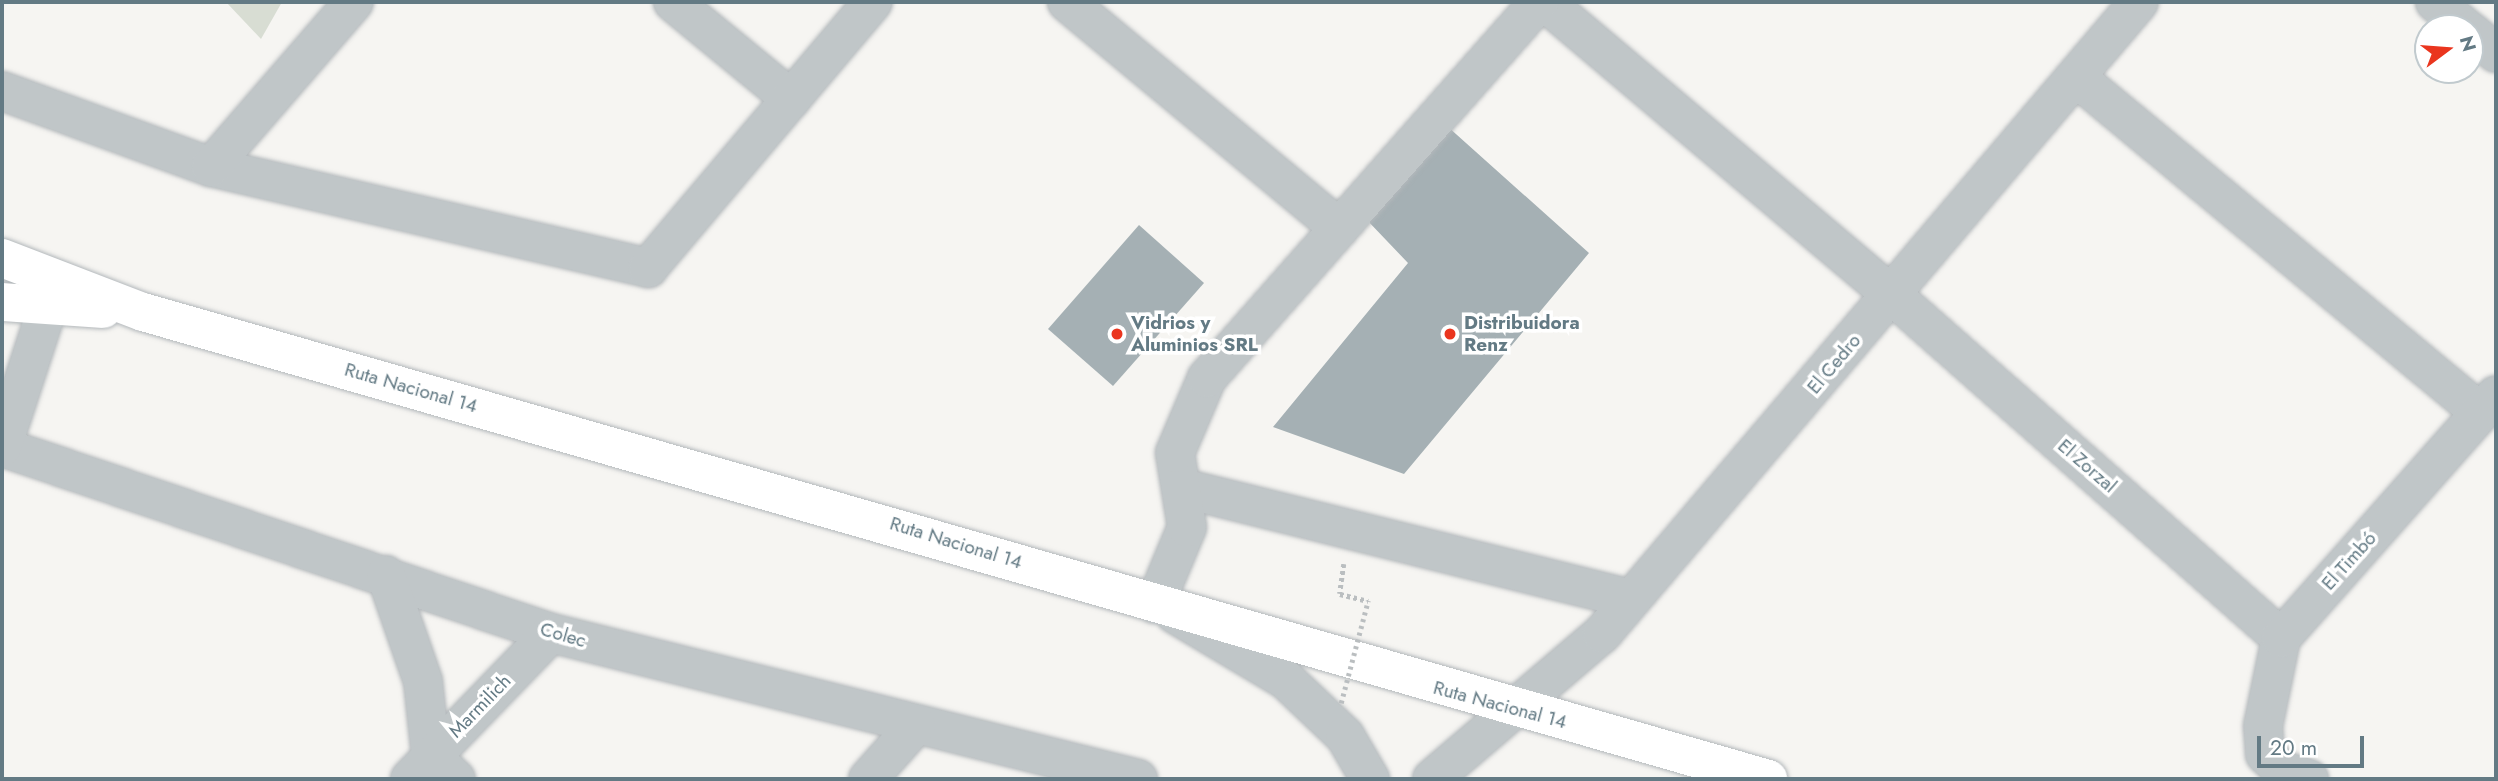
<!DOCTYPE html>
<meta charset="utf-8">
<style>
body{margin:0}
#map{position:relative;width:2498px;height:781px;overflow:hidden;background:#f6f5f2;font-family:Jost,sans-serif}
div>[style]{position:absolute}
.green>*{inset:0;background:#d8ddd3}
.building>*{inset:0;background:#a5b0b4}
.path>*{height:4.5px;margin-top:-2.25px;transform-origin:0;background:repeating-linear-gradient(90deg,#babec0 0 3.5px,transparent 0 7px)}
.roads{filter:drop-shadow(0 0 2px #b3b8bb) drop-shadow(0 0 2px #b3b8bb)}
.minor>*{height:38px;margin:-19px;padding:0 19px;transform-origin:19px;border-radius:19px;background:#c0c6c8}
.highway>*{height:38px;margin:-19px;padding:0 19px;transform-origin:19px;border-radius:19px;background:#fff}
.path-bridge>*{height:4.5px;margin-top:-2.25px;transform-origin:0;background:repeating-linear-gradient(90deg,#babec0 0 3.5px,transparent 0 7px)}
.dots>*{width:19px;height:19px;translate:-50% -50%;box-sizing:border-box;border:4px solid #fff;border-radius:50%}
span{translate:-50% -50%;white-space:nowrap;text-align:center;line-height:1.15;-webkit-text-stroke:7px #fff;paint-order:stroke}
.poi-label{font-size:19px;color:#637a84;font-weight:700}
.left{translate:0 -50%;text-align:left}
.street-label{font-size:19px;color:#637a84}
.frame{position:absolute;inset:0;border:4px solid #637a84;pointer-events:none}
.north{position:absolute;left:2414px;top:14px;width:70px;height:70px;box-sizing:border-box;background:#fff;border:2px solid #c1cace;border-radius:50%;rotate:74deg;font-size:19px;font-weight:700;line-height:28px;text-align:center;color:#637a84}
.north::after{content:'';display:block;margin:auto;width:24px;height:32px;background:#ea351e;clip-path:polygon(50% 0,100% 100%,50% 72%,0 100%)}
.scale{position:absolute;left:2257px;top:736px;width:107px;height:32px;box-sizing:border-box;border:4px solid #637a84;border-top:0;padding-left:9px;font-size:21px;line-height:24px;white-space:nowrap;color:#637a84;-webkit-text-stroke:5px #fff;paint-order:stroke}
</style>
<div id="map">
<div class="green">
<i style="clip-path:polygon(226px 2px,282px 2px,261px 39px)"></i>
</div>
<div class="building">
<i style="clip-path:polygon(1447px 126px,1589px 253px,1404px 474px,1273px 427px,1408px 263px,1366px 219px)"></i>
<i style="clip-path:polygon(1139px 225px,1204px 283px,1113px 386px,1048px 329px)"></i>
</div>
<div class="path">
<i style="left:1344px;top:564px;width:30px;rotate:98deg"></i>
<i style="left:1340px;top:594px;width:29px;rotate:14deg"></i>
</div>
<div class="roads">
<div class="minor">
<i style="left:673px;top:2px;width:153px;rotate:39.4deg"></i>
<i style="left:1067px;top:2px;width:354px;rotate:39.7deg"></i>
<i style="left:1545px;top:2px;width:454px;rotate:40.2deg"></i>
<i style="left:1892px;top:295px;width:519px;rotate:41.4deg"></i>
<i style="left:2435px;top:2px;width:40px;rotate:40deg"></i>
<i style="left:2470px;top:31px;width:34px;rotate:40deg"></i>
<i style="left:2076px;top:77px;width:526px;rotate:39.68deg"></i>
<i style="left:2px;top:91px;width:222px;rotate:20deg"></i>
<i style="left:211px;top:167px;width:449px;rotate:13deg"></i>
<i style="left:648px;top:268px;width:348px;rotate:-49.8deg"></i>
<i style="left:211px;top:167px;width:218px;rotate:-49.1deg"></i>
<i style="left:2px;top:447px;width:580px;rotate:18.72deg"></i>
<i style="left:551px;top:633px;width:605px;rotate:13.97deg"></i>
<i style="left:2px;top:447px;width:148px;rotate:-71.9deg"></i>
<i style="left:1186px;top:489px;width:459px;rotate:13.9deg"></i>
<i style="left:386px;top:575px;width:112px;rotate:70.8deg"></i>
<i style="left:423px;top:681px;width:75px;rotate:83.9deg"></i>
<i style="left:431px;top:756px;width:34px;rotate:43deg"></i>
<i style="left:1155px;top:604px;width:83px;rotate:-67.4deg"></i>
<i style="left:1187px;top:527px;width:75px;rotate:-99.2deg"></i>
<i style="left:1175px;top:453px;width:82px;rotate:-66.9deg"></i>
<i style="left:1207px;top:378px;width:502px;rotate:-48.56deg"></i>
<i style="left:1175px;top:614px;width:129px;rotate:30.7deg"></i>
<i style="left:1286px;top:680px;width:81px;rotate:43.5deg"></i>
<i style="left:1345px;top:736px;width:50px;rotate:59.8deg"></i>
<i style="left:410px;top:779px;width:203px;rotate:-46deg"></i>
<i style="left:868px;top:779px;width:72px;rotate:-48.4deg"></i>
<i style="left:1432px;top:779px;width:223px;rotate:-40.5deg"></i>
<i style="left:1602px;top:634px;width:829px;rotate:-49.65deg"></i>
<i style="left:2309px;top:779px;width:28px;rotate:-162deg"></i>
<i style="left:2282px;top:770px;width:23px;rotate:-137deg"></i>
<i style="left:2265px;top:754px;width:28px;rotate:-94deg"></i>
<i style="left:2263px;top:726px;width:90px;rotate:-78.4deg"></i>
<i style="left:2281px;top:638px;width:324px;rotate:-48.5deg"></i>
</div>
<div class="highway">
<i style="left:2px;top:258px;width:151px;rotate:21deg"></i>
<i style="left:143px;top:312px;width:1691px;rotate:16.03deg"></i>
<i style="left:2px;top:302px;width:101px;rotate:4deg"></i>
</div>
</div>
<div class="path-bridge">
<i style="left:1341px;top:703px;width:106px;rotate:-75.2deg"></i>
</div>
<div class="dots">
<i style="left:1117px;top:334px;background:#ea351e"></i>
<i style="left:1450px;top:334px;background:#ea351e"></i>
</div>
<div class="poi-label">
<span class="left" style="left:1131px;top:334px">Vidrios y<br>Aluminios SRL</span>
<span class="left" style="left:1464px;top:334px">Distribuidora<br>Renz</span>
</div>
<div class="street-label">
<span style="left:1834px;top:364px;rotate:-50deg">El Cedro</span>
<span style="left:411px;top:388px;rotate:16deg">Ruta Nacional 14</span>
<span style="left:2087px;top:466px;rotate:41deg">El Zorzal</span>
<span style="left:956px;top:543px;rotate:17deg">Ruta Nacional 14</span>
<span style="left:2349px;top:561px;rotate:-48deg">El Timbó</span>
<span style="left:563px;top:635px;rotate:16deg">Colec</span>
<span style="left:1500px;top:705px;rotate:15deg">Ruta Nacional 14</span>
<span style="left:480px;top:706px;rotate:-46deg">Marmilich</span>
</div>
<div class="frame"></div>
<div class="north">N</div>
<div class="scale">20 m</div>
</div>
